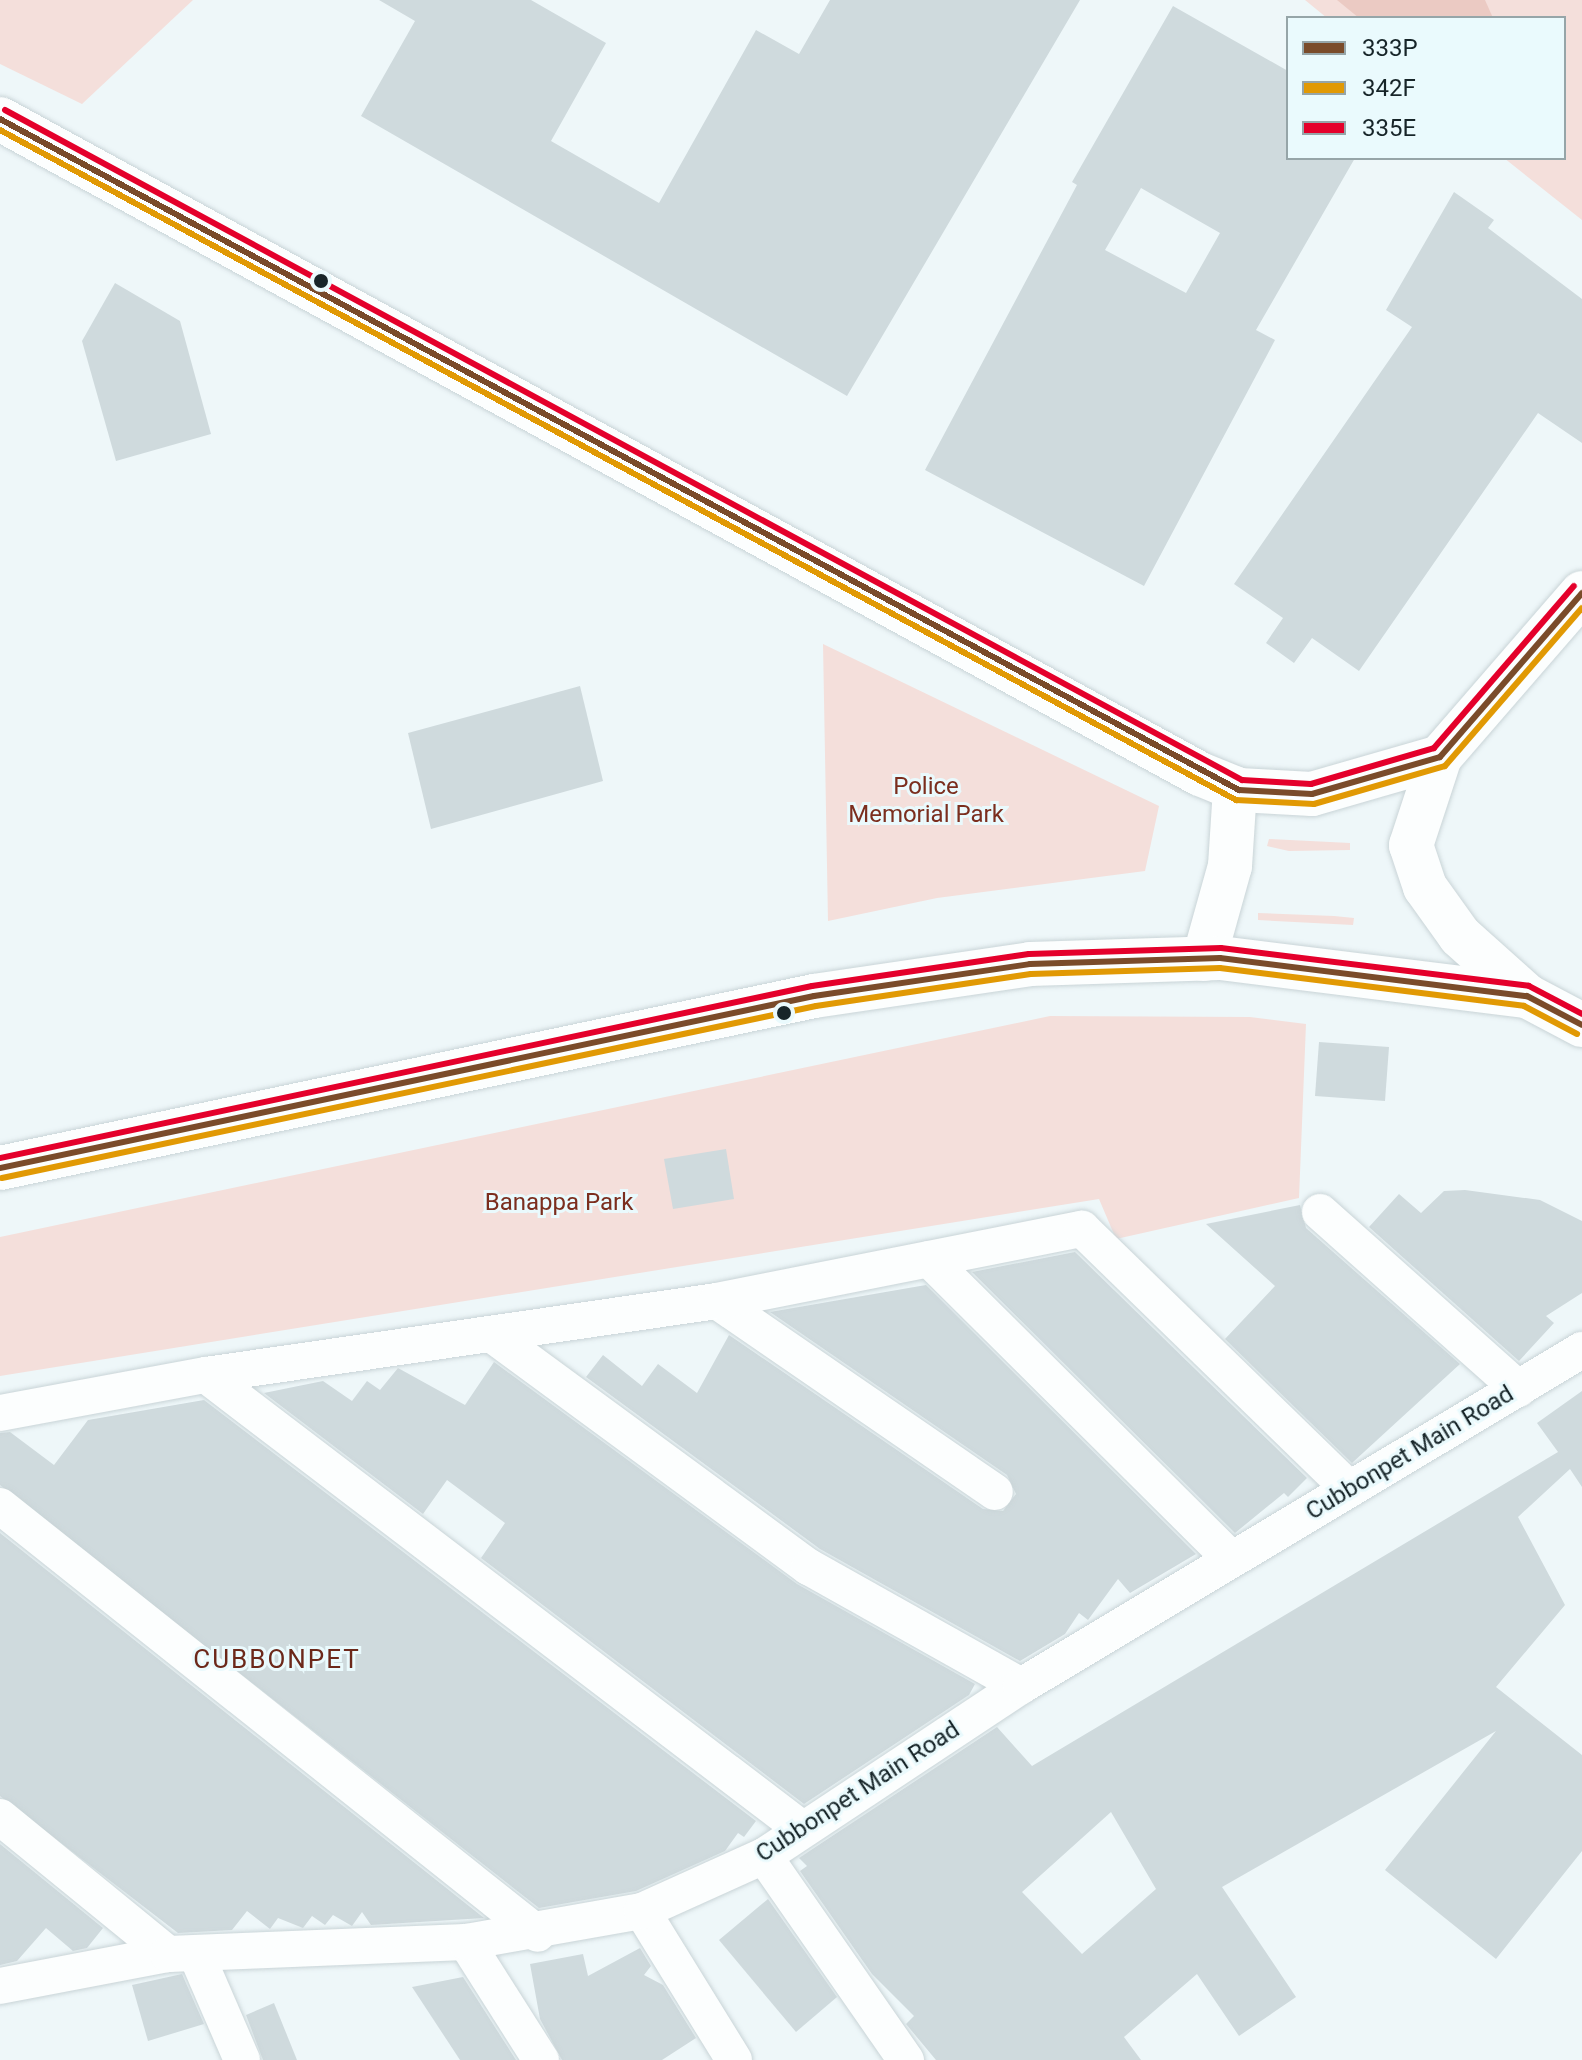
<!DOCTYPE html>
<style>
body{margin:0}
#map{position:relative;width:1582px;height:2060px;overflow:hidden;background:#eef7f9;font-family:Roboto,sans-serif}
div>[style]{position:absolute}
.green>*{inset:0;background:#f4dfdb}
.forest>*{inset:0;background:#ebcac3}
.building>*{inset:0;background:#cfdadd}
.roads{filter:drop-shadow(0 0 2px #c9d4d7) drop-shadow(0 0 2px #c9d4d7)}
.minor>*{height:36px;margin:-18px;padding:0 18px;transform-origin:18px;border-radius:18px;background:#fcfefe}
.major>*{height:44px;margin:-22px;padding:0 22px;transform-origin:22px;border-radius:22px;background:#fcfefe}
.bus-1>*{height:6px;margin:-3px;padding:0 3px;transform-origin:3px;border-radius:3px;background:#7a4b2a}
.bus-2>*{height:6px;margin:-3px;padding:0 3px;transform-origin:3px;border-radius:3px;background:#e19904}
.bus-3>*{height:6px;margin:-3px;padding:0 3px;transform-origin:3px;border-radius:3px;background:#e4002b}
.dots>*{width:22px;height:22px;translate:-50% -50%;box-sizing:border-box;border:4px solid #eafafd;border-radius:50%}
span{translate:-50% -50%;white-space:nowrap;text-align:center;line-height:1.15;-webkit-text-stroke:6px #eafafd;paint-order:stroke}
.park-label{font-size:24px;color:#7b2e1e}
.street-label{font-size:24px;color:#172529}
.neighbourhood-label{font-size:26px;color:#6c281a;letter-spacing:2px}
.legend{position:absolute;left:1286px;top:16px;width:280px;height:144px;box-sizing:border-box;background:#eafafd;border:2px solid #96a5a8;margin:0;padding:10px 14px;list-style:none;font-size:24px;color:#172529}
.legend li{display:flex;align-items:center;gap:16px;height:40px}
.legend b{width:40px;border:2px solid #96a5a8}
</style>
<div id="map">
<div class="green">
<i style="clip-path:polygon(0 0,193px 0,82px 104px,0 64px)"></i>
<i style="clip-path:polygon(1305px 0,1582px 0,1582px 220px,1504px 158px,1564px 158px,1564px 18px,1327px 18px)"></i>
<i style="clip-path:polygon(823px 644px,1159px 806px,1145px 871px,937px 898px,828px 921px)"></i>
<i style="clip-path:polygon(1269px 839px,1350px 843px,1350px 850px,1289px 851px,1267px 846px)"></i>
<i style="clip-path:polygon(1258px 913px,1334px 916px,1354px 918px,1353px 925px,1258px 920px)"></i>
<i style="clip-path:polygon(1050px 1016px,1250px 1017px,1306px 1024px,1299px 1198px,1116px 1239px,1099px 1199px,0 1376px,0 1237px)"></i>
</div>
<div class="forest">
<i style="clip-path:polygon(1337px 0,1485px 0,1493px 18px,1359px 18px)"></i>
</div>
<div class="building">
<i style="clip-path:polygon(379px 0,531px 0,606px 43px,551px 141px,659px 203px,756px 30px,799px 54px,830px 0,1080px 0,847px 396px,361px 116px,415px 21px)"></i>
<i style="clip-path:polygon(evenodd,1173px 6px,1288px 71px,1288px 158px,1355px 158px,1256px 330px,1275px 340px,1144px 586px,925px 470px,1077px 185px,1072px 182px,1173px 6px,1141px 188px,1220px 233px,1186px 293px,1105px 250px,1141px 188px)"></i>
<i style="clip-path:polygon(1454px 192px,1494px 220px,1488px 228px,1582px 299px,1582px 443px,1538px 413px,1359px 671px,1312px 638px,1294px 663px,1266px 643px,1283px 618px,1234px 584px,1412px 327px,1386px 310px)"></i>
<i style="clip-path:polygon(115px 283px,180px 321px,211px 434px,116px 461px,82px 341px)"></i>
<i style="clip-path:polygon(580px 686px,603px 781px,431px 829px,408px 733px)"></i>
<i style="clip-path:polygon(1319px 1042px,1389px 1047px,1385px 1101px,1315px 1096px)"></i>
<i style="clip-path:polygon(726px 1149px,734px 1199px,673px 1209px,664px 1159px)"></i>
<i style="clip-path:polygon(1465px 1190px,1540px 1200px,1582px 1221px,1582px 1293px,1546px 1316px,1554px 1323px,1519px 1361px,1369px 1227px,1399px 1194px,1421px 1213px,1444px 1191px)"></i>
<i style="clip-path:polygon(1300px 1205px,1306px 1228px,1460px 1364px,1352px 1463px,1225px 1339px,1275px 1286px,1206px 1224px)"></i>
<i style="clip-path:polygon(1075px 1252px,1307px 1478px,1288px 1497px,1284px 1493px,1235px 1533px,972px 1272px)"></i>
<i style="clip-path:polygon(926px 1285px,1196px 1554px,1130px 1593px,1118px 1579px,1088px 1620px,1079px 1613px,1065px 1634px,1020px 1661px,820px 1549px,586px 1377px,603px 1355px,642px 1386px,658px 1364px,697px 1393px,729px 1335px,983px 1509px,1003px 1511px,1016px 1494px,1007px 1475px,770px 1312px)"></i>
<i style="clip-path:polygon(494px 1362px,797px 1584px,975px 1684px,969px 1695px,804px 1804px,481px 1558px,505px 1523px,447px 1480px,423px 1514px,264px 1393px,323px 1381px,352px 1401px,367px 1381px,380px 1390px,398px 1368px,465px 1405px)"></i>
<i style="clip-path:polygon(evenodd,1582px 1391px,1582px 1487px,1570px 1469px,1518px 1517px,1565px 1605px,1496px 1687px,1582px 1755px,1582px 1851px,1496px 1959px,1385px 1870px,1496px 1731px,1222px 1887px,1296px 1997px,1239px 2036px,1197px 1974px,1124px 2037px,1141px 2060px,936px 2060px,906px 2024px,914px 2016px,872px 1974px,800px 1871px,807px 1866px,799px 1858px,997px 1727px,1032px 1766px,1558px 1452px,1537px 1423px,1582px 1391px,1111px 1812px,1156px 1889px,1082px 1954px,1022px 1892px,1111px 1812px)"></i>
<i style="clip-path:polygon(204px 1400px,756px 1821px,744px 1837px,738px 1833px,725px 1851px,636px 1891px,539px 1908px,0 1485px,0 1433px,10px 1432px,54px 1465px,88px 1420px)"></i>
<i style="clip-path:polygon(0 1533px,484px 1918px,371px 1925px,362px 1912px,352px 1926px,333px 1915px,325px 1925px,312px 1916px,303px 1928px,278px 1918px,270px 1929px,247px 1911px,232px 1930px,178px 1933px,0 1796px)"></i>
<i style="clip-path:polygon(0 1844px,103px 1928px,87px 1948px,73px 1951px,46px 1928px,17px 1961px,0 1965px)"></i>
<i style="clip-path:polygon(768px 1899px,837px 1997px,796px 2032px,719px 1940px)"></i>
<i style="clip-path:polygon(640px 1948px,651px 1966px,644px 1975px,663px 1985px,696px 2038px,662px 2060px,562px 2060px,540px 2019px,530px 1964px,583px 1954px,588px 1976px)"></i>
<i style="clip-path:polygon(182px 1974px,204px 2024px,148px 2041px,132px 1985px)"></i>
<i style="clip-path:polygon(463px 1977px,516px 2060px,460px 2060px,412px 1987px)"></i>
<i style="clip-path:polygon(274px 2003px,297px 2060px,263px 2060px,246px 2015px)"></i>
</div>
<div class="roads">
<div class="minor">
<i style="left:1320px;top:1212px;width:266px;rotate:41.7deg"></i>
<i style="left:929px;top:1259px;width:426px;rotate:44.8deg"></i>
<i style="left:717px;top:1301px;width:337px;rotate:34.5deg"></i>
<i style="left:494px;top:1336px;width:391px;rotate:36.3deg"></i>
<i style="left:809px;top:1567px;width:243px;rotate:29.3deg"></i>
<i style="left:206px;top:1375px;width:749px;rotate:37.3deg"></i>
<i style="left:0;top:1413px;width:209px;rotate:-10.5deg"></i>
<i style="left:206px;top:1375px;width:516px;rotate:-8.24deg"></i>
<i style="left:717px;top:1301px;width:372px;rotate:-11.2deg"></i>
<i style="left:1082px;top:1229px;width:373px;rotate:44.2deg"></i>
<i style="left:0;top:1506px;width:687px;rotate:38.5deg"></i>
<i style="left:0;top:1817px;width:217px;rotate:39.2deg"></i>
<i style="left:764px;top:1856px;width:249px;rotate:55.2deg"></i>
<i style="left:642px;top:1911px;width:175px;rotate:58.3deg"></i>
<i style="left:466px;top:1942px;width:140px;rotate:57.6deg"></i>
<i style="left:197px;top:1956px;width:113px;rotate:66.6deg"></i>
<i style="left:0;top:1986px;width:171px;rotate:-10.8deg"></i>
<i style="left:168px;top:1954px;width:298px;rotate:-2.3deg"></i>
<i style="left:466px;top:1942px;width:179px;rotate:-10deg"></i>
<i style="left:642px;top:1911px;width:134px;rotate:-24.3deg"></i>
<i style="left:764px;top:1856px;width:308px;rotate:-33.5deg"></i>
<i style="left:1021px;top:1686px;width:654px;rotate:-30.92deg"></i>
</div>
<div class="major">
<i style="left:0;top:119px;width:1367px;rotate:28.63deg"></i>
<i style="left:1200px;top:774px;width:42px;rotate:22.3deg"></i>
<i style="left:1239px;top:790px;width:73px;rotate:3.1deg"></i>
<i style="left:1312px;top:794px;width:133px;rotate:-16.1deg"></i>
<i style="left:1582px;top:593px;width:217px;rotate:130.9deg"></i>
<i style="left:1440px;top:757px;width:93px;rotate:108.2deg"></i>
<i style="left:1411px;top:845px;width:44px;rotate:71.6deg"></i>
<i style="left:1425px;top:887px;width:60px;rotate:54.5deg"></i>
<i style="left:1460px;top:936px;width:90px;rotate:41.8deg"></i>
<i style="left:1527px;top:996px;width:62px;rotate:27.8deg"></i>
<i style="left:1204px;top:959px;width:97px;rotate:-74.4deg"></i>
<i style="left:1230px;top:866px;width:78px;rotate:-86.3deg"></i>
<i style="left:0;top:1168px;width:832px;rotate:-11.93deg"></i>
<i style="left:814px;top:996px;width:218px;rotate:-8.4deg"></i>
<i style="left:1030px;top:964px;width:190px;rotate:-1.8deg"></i>
<i style="left:1220px;top:958px;width:309px;rotate:7.1deg"></i>
</div>
</div>
<div class="bus-1">
<i style="left:0;top:119px;width:1409px;rotate:28.44deg"></i>
<i style="left:1239px;top:790px;width:73px;rotate:3.1deg"></i>
<i style="left:1312px;top:794px;width:133px;rotate:-16.1deg"></i>
<i style="left:1440px;top:757px;width:217px;rotate:-49.1deg"></i>
<i style="left:0;top:1168px;width:832px;rotate:-11.93deg"></i>
<i style="left:814px;top:996px;width:218px;rotate:-8.4deg"></i>
<i style="left:1030px;top:964px;width:190px;rotate:-1.8deg"></i>
<i style="left:1220px;top:958px;width:309px;rotate:7.1deg"></i>
<i style="left:1527px;top:996px;width:62px;rotate:27.8deg"></i>
</div>
<div class="bus-2">
<i style="left:0;top:130px;width:1406px;rotate:28.46deg"></i>
<i style="left:1236px;top:800px;width:78px;rotate:2.9deg"></i>
<i style="left:1314px;top:804px;width:136px;rotate:-16.2deg"></i>
<i style="left:1445px;top:766px;width:209px;rotate:-49.1deg"></i>
<i style="left:2px;top:1178px;width:832px;rotate:-11.93deg"></i>
<i style="left:816px;top:1006px;width:217px;rotate:-8.5deg"></i>
<i style="left:1031px;top:974px;width:189px;rotate:-1.8deg"></i>
<i style="left:1220px;top:968px;width:306px;rotate:7.1deg"></i>
<i style="left:1524px;top:1006px;width:60px;rotate:27.8deg"></i>
</div>
<div class="bus-3">
<i style="left:5px;top:110px;width:1407px;rotate:28.44deg"></i>
<i style="left:1242px;top:780px;width:69px;rotate:3.3deg"></i>
<i style="left:1311px;top:784px;width:128px;rotate:-16.3deg"></i>
<i style="left:1434px;top:748px;width:214px;rotate:-49.2deg"></i>
<i style="left:0;top:1158px;width:830px;rotate:-11.96deg"></i>
<i style="left:812px;top:986px;width:219px;rotate:-8.4deg"></i>
<i style="left:1029px;top:954px;width:192px;rotate:-1.8deg"></i>
<i style="left:1221px;top:948px;width:310px;rotate:7deg"></i>
<i style="left:1529px;top:986px;width:60px;rotate:27.8deg"></i>
</div>
<div class="dots">
<i style="left:321px;top:281px;background:#172529"></i>
<i style="left:784px;top:1013px;background:#172529"></i>
</div>
<div class="park-label">
<span style="left:926px;top:801px">Police<br>Memorial Park</span>
<span style="left:559px;top:1203px">Banappa Park</span>
</div>
<div class="street-label">
<span style="left:1410px;top:1453px;rotate:-31deg">Cubbonpet Main Road</span>
<span style="left:858px;top:1792px;rotate:-33deg">Cubbonpet Main Road</span>
</div>
<div class="neighbourhood-label">
<span style="left:277px;top:1660px">CUBBONPET</span>
</div>
<ul class="legend">
<li><b style="height:10px;background:#7a4b2a"></b>333P</li>
<li><b style="height:10px;background:#e19904"></b>342F</li>
<li><b style="height:10px;background:#e4002b"></b>335E</li>
</ul>
</div>
